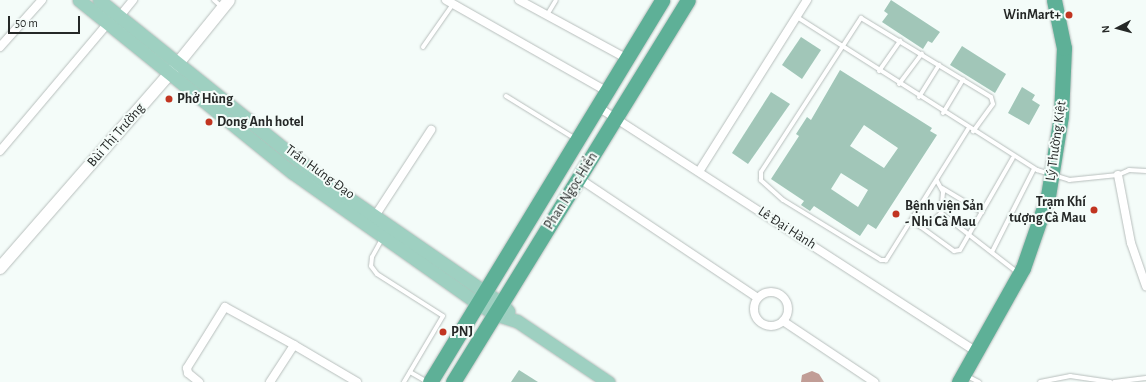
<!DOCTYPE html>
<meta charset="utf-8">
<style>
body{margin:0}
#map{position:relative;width:1146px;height:382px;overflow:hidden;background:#f4fcf9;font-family:"Alegreya Sans",sans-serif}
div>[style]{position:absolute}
.water>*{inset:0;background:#c19d96}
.building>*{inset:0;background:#a1c6b8}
.roads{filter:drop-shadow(0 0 1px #b7bebc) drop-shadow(0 0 1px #b7bebc)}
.lane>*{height:4px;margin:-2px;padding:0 2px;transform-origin:2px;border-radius:2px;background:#fff}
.street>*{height:8px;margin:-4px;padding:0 4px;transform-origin:4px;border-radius:4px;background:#fff}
.street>.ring{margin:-4px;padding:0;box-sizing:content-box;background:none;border:8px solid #fff;border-radius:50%}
.secondary>*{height:12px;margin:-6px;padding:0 6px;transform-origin:6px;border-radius:6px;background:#fff}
.primary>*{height:13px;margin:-6.5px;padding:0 6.5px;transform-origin:6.5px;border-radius:6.5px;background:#9ed0c1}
.highway>*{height:15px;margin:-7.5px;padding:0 7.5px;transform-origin:7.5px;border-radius:7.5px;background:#5eb097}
.dots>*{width:11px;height:11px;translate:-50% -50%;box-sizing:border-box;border:2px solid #f4fcf9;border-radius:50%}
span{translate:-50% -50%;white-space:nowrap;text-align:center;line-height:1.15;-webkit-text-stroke:4px #f4fcf9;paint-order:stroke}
.poi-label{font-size:14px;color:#252827;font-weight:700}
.right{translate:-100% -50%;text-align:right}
.left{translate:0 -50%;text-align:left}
.street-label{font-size:14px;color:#252827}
.north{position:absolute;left:1098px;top:8px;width:40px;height:40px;-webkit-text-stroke:3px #f4fcf9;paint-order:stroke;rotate:264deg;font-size:11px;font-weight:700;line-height:16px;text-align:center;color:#252827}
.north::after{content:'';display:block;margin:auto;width:14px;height:18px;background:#252827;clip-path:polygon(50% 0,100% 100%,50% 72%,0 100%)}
.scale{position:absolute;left:8px;top:16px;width:72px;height:18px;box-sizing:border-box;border:2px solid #252827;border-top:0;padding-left:5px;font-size:12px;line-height:14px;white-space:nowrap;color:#252827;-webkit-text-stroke:3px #f4fcf9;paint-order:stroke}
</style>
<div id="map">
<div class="water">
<i style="clip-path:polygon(812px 371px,819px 374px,824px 382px,801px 382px,802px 375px)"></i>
</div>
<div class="building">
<i style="clip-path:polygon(891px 0,940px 32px,932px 43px,928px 41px,923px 49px,882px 22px,888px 14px,884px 11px)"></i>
<i style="clip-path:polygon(801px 37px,821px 50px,802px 79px,782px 65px)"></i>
<i style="clip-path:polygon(962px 46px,1006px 74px,995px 93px,950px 65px)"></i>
<i style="clip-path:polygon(evenodd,840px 70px,932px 128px,930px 131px,937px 135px,876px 229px,868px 224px,860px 236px,814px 206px,810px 211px,801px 205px,804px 201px,771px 179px,799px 136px,796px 134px,807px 117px,811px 120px,840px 70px,864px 125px,898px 148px,884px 168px,850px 146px,864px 125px,840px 70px,841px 173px,868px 190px,858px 207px,831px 189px,841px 173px)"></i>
<i style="clip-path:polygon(1022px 87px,1035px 95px,1032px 100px,1040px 105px,1029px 125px,1008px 113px)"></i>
<i style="clip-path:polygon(771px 92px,790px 104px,748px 164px,732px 153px)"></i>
<i style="clip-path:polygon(519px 370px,538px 382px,511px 382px)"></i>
</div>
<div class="roads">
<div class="lane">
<i style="left:214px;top:0;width:9px;rotate:41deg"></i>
<i style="left:547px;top:15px;width:17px;rotate:-59deg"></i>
<i style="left:797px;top:17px;width:285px;rotate:32.5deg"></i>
<i style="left:1037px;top:170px;width:34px;rotate:17deg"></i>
<i style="left:1069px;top:180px;width:49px;rotate:-5.8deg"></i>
<i style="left:1118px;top:175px;width:12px;rotate:-24deg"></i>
<i style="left:1129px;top:170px;width:17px;rotate:3deg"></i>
<i style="left:423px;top:47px;width:52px;rotate:-55.1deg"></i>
<i style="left:879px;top:71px;width:37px;rotate:-55deg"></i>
<i style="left:899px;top:84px;width:38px;rotate:-53deg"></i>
<i style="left:506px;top:96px;width:80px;rotate:31.7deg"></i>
<i style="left:919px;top:97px;width:38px;rotate:-58deg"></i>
<i style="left:943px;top:113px;width:39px;rotate:-59deg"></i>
<i style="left:968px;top:129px;width:155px;rotate:122deg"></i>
<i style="left:886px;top:260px;width:5px;rotate:180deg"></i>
<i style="left:881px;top:260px;width:115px;rotate:-148.5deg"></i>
<i style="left:783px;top:200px;width:30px;rotate:-138deg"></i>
<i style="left:761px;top:180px;width:8px;rotate:-90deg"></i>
<i style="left:761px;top:172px;width:184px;rotate:-57deg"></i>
<i style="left:861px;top:18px;width:152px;rotate:31.3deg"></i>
<i style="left:991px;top:97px;width:7px;rotate:74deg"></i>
<i style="left:993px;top:104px;width:34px;rotate:126deg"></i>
<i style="left:937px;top:181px;width:13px;rotate:61deg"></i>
<i style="left:943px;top:192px;width:21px;rotate:95deg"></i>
<i style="left:941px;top:213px;width:98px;rotate:37.9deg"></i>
<i style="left:942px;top:188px;width:47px;rotate:31deg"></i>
<i style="left:912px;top:222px;width:10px;rotate:29deg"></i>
<i style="left:921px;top:227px;width:9px;rotate:-18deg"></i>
<i style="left:930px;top:224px;width:16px;rotate:-45deg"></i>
<i style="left:921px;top:227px;width:41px;rotate:36deg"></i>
<i style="left:954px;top:251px;width:6px;rotate:-9deg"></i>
<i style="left:960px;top:250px;width:106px;rotate:-60.1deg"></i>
<i style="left:382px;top:239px;width:21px;rotate:119deg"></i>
<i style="left:372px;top:257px;width:9px;rotate:96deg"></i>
<i style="left:371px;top:266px;width:10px;rotate:53deg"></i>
<i style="left:377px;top:274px;width:78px;rotate:32.5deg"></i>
<i style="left:443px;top:316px;width:77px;rotate:120.6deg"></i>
<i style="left:992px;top:252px;width:93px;rotate:-63.2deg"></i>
<i style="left:410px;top:372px;width:20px;rotate:30deg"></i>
<i style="left:965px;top:375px;width:16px;rotate:27deg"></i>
<i style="left:1040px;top:382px;width:31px;rotate:-11deg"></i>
<i style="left:1070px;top:376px;width:41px;rotate:8.3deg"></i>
<i style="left:1114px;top:382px;width:32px;rotate:-7deg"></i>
</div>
<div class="street">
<i style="left:446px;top:0;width:184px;rotate:29.6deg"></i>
<i style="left:519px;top:0;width:122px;rotate:28.5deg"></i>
<i style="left:120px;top:16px;width:21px;rotate:-51deg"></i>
<i style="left:0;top:47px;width:63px;rotate:-48.2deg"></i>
<i style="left:598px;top:107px;width:449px;rotate:32.9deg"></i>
<i style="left:0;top:151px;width:167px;rotate:-49.8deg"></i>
<i style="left:700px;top:170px;width:201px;rotate:-57.8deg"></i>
<i style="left:1118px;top:175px;width:69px;rotate:79.2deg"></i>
<i style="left:1131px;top:243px;width:46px;rotate:70.8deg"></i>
<i style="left:580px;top:179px;width:214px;rotate:33.8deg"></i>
<i style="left:375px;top:216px;width:103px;rotate:-56.9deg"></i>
<i class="ring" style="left:754px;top:292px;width:26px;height:26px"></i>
<i style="left:783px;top:321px;width:110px;rotate:33.8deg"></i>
<i style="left:199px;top:382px;width:14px;rotate:-141deg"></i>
<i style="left:188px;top:373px;width:5px;rotate:-101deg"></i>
<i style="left:187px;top:368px;width:72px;rotate:-58.1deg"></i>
<i style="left:225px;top:307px;width:79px;rotate:28.8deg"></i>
<i style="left:270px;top:382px;width:44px;rotate:-57deg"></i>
<i style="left:294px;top:345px;width:73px;rotate:30.4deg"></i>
</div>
<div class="secondary">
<i style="left:0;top:268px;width:260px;rotate:-48.9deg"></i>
<i style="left:171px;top:72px;width:92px;rotate:-51.1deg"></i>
</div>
<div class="primary">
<i style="left:79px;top:0;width:275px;rotate:39deg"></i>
<i style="left:293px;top:173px;width:225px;rotate:35.2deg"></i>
<i style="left:477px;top:303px;width:21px;rotate:31deg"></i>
<i style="left:495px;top:314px;width:23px;rotate:18deg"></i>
<i style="left:517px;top:321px;width:110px;rotate:33.8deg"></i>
<i style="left:99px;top:0;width:289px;rotate:38.8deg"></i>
<i style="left:324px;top:181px;width:215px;rotate:34.6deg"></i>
<i style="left:501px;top:303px;width:11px;rotate:49deg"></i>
</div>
<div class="highway">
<i style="left:430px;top:382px;width:447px;rotate:-58.7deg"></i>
<i style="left:453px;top:382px;width:448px;rotate:-58.4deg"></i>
<i style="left:959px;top:382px;width:131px;rotate:-60.7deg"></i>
<i style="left:1023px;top:268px;width:76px;rotate:-70.9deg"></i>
<i style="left:1048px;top:196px;width:81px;rotate:-80.8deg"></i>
<i style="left:1061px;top:116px;width:68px;rotate:-87.5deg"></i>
<i style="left:1064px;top:48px;width:49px;rotate:-101.8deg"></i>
</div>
</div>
<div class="dots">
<i style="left:1069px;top:15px;background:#c13521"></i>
<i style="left:169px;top:99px;background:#c13521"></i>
<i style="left:209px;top:122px;background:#c13521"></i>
<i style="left:1094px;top:210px;background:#c13521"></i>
<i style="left:896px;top:214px;background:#c13521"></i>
<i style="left:443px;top:332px;background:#c13521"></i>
</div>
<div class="poi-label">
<span class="right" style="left:1061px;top:15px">WinMart+</span>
<span class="left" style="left:177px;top:99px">Phở Hùng</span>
<span class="left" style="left:217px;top:122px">Dong Anh hotel</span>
<span class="right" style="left:1086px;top:210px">Trạm Khí<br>tượng Cà Mau</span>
<span class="left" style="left:905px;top:214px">Bệnh viện Sản<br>- Nhi Cà Mau</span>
<span class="left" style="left:451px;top:332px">PNJ</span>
</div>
<div class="street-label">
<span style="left:116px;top:135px;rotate:-49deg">Bùi Thị Trường</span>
<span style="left:1056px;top:141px;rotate:-82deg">Lý Thường Kiệt</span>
<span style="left:320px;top:172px;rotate:36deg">Trần Hưng Đạo</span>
<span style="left:571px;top:191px;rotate:-58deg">Phan Ngọc Hiển</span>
<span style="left:787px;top:228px;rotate:33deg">Lê Đại Hành</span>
</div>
<div class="north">N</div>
<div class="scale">50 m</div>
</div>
